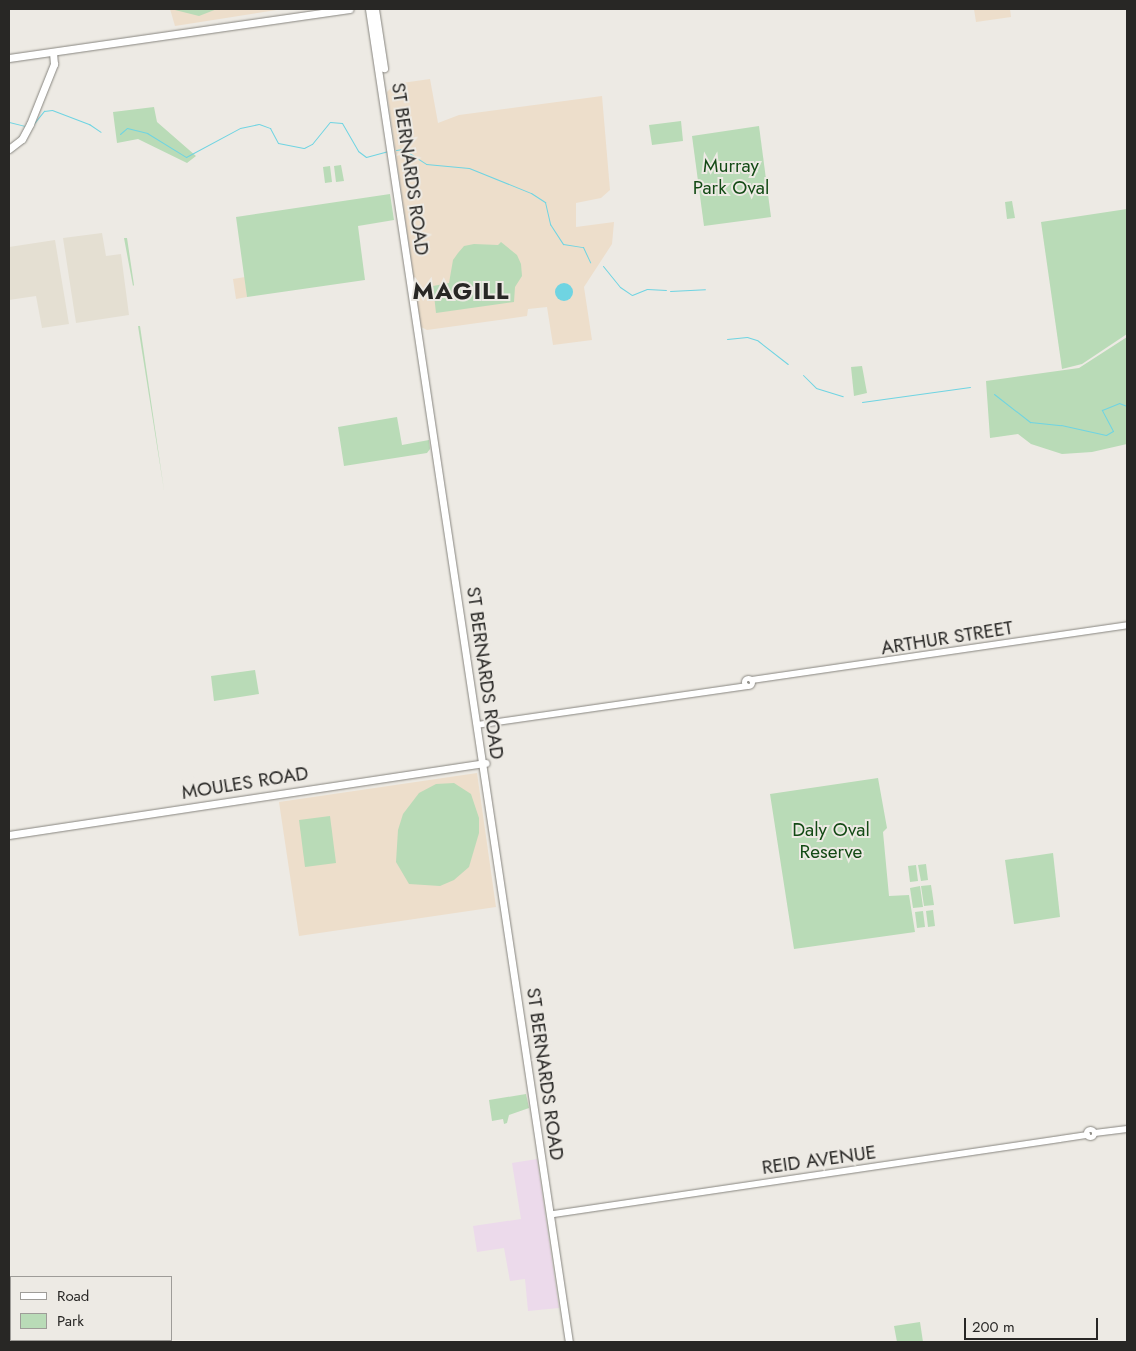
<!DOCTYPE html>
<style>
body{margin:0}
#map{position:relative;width:1136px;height:1351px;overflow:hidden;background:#edeae4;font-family:Jost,sans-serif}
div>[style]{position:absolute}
.commercial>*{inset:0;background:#ecdaeb}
.built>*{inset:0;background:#e4dfd2}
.education>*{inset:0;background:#eddecb}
.green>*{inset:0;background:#b9dbb7}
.water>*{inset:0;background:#6fd4e2}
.round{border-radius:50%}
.stream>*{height:1px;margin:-0.5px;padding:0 0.5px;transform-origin:0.5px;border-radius:0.5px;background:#6fd4e2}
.roads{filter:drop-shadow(0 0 1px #87857f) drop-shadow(0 0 1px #87857f)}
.tertiary>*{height:5.5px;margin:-2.75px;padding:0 2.75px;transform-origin:2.75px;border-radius:2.75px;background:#fff}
.tertiary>.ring{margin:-2.75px;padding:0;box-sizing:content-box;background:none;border:5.5px solid #fff;border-radius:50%}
.secondary>*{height:7px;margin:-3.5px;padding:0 3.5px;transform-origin:3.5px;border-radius:3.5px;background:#fff}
span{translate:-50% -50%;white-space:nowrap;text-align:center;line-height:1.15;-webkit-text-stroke:4px #edeae4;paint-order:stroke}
.park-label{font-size:19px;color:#134a15}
.street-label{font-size:19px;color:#282725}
.district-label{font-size:24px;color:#282725;font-weight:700;letter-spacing:1px}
.frame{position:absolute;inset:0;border:10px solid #282725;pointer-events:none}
.legend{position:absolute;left:10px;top:1276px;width:162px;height:65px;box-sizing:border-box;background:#edeae4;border:1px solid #9e9c98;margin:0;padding:6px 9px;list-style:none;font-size:15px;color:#282725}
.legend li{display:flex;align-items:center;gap:10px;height:25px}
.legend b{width:25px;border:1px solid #9e9c98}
.scale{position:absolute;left:964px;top:1318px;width:134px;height:22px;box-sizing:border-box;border:2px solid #282725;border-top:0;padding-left:6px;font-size:15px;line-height:18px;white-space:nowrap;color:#282725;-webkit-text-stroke:4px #edeae4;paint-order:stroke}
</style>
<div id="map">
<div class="commercial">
<i style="clip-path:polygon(537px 1159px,559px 1308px,528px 1311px,525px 1279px,510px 1281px,504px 1248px,477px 1252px,473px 1226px,521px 1219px,512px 1163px)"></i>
</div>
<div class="built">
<i style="clip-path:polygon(102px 233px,106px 256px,121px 254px,129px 315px,76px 323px,63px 238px)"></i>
<i style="clip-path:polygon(55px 240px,69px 324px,42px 328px,36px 296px,9px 300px,9px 247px)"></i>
</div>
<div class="education">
<i style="clip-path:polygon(170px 9px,283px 9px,175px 26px)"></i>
<i style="clip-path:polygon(974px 9px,1010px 9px,1011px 17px,976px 22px)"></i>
<i style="clip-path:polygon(430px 79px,438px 123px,459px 115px,602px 96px,610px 190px,601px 198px,576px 203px,576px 227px,614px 222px,612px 244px,584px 287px,592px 340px,553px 345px,547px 307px,528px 309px,527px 316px,427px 330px,421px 327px,387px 92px,395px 84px)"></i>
<i style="clip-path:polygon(245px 277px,247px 297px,236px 299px,233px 279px)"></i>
<i style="clip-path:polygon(477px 773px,496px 907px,299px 936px,279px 802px)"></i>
</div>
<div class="green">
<i style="clip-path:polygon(171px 9px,217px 9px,199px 16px)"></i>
<i style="clip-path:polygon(154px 107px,157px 122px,196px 156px,187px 163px,138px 139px,117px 143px,113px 112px)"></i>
<i style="clip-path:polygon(681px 121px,683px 141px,652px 145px,649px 125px)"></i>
<i style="clip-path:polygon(759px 126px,771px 217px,704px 226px,692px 136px)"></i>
<i style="clip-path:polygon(341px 165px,344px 181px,336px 182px,334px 166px)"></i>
<i style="clip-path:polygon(330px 166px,332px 182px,325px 183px,323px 167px)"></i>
<i style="clip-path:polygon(390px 194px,394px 220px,358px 226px,365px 280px,247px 297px,236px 217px)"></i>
<i style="clip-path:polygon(1012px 201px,1015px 218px,1007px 219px,1005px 202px)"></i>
<i style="clip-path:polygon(1127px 209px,1127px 334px,1082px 364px,1062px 369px,1041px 222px)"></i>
<i style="clip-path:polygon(124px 238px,127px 238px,134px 285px,133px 286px)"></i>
<i style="clip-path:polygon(501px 242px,517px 255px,521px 264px,522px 276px,515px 287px,514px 302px,436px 313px,433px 286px,449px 283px,453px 260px,458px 253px,464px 246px,474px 244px,498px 245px)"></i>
<i style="clip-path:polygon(138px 326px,140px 326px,164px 490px)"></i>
<i style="clip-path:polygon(1127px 337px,1127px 444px,1092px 452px,1062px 454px,1031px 444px,1018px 434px,990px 438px,986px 381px,1079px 368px)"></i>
<i style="clip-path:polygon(862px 366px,867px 393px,854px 396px,851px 367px)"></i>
<i style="clip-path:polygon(397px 417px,402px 445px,429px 440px,430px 449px,427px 453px,344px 466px,338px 427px)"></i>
<i style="clip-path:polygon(255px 670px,259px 694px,214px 701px,211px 676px)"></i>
<i style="clip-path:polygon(878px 778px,887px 828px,883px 832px,889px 896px,909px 895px,915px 932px,794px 949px,770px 794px)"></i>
<i style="clip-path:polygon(454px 783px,471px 794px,479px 818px,479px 833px,469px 867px,454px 880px,440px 886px,409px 884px,396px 862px,398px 830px,403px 814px,419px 793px,436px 784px)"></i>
<i style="clip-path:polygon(330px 816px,336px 863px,305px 867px,299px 820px)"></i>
<i style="clip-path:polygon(1053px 853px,1060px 917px,1014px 924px,1005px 860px)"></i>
<i style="clip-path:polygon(926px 864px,928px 880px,921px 881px,918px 865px)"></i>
<i style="clip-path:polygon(916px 865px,918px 881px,910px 882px,908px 866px)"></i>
<i style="clip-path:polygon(931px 885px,934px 905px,924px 906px,921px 886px)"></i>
<i style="clip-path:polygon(920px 886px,923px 907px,913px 908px,910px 888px)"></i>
<i style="clip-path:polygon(933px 910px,935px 926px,928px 927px,926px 911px)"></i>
<i style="clip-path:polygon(923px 911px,925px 927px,917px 928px,915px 912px)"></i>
<i style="clip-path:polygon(526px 1094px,529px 1108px,509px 1115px,507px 1123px,504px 1124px,503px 1119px,492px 1121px,489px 1100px)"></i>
<i style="clip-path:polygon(920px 1322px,923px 1342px,897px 1342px,894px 1326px)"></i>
</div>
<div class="water">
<i class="round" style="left:555px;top:283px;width:18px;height:18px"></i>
</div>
<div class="stream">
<i style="left:9px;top:122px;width:16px;rotate:14deg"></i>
<i style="left:31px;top:127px;width:21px;rotate:-51deg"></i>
<i style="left:44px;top:111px;width:8px;rotate:-7deg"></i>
<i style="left:52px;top:110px;width:40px;rotate:21deg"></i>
<i style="left:89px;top:124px;width:14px;rotate:34deg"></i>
<i style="left:120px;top:134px;width:9px;rotate:-41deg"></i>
<i style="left:127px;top:128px;width:21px;rotate:14deg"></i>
<i style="left:147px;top:133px;width:46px;rotate:31.6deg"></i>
<i style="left:186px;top:157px;width:61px;rotate:-28.2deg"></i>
<i style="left:240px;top:128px;width:19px;rotate:-12deg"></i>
<i style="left:259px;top:124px;width:12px;rotate:20deg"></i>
<i style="left:270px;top:128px;width:17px;rotate:62deg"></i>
<i style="left:278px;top:143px;width:26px;rotate:11deg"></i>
<i style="left:304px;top:148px;width:9px;rotate:-27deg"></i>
<i style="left:312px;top:144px;width:28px;rotate:-51deg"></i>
<i style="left:330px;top:122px;width:12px;rotate:5deg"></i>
<i style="left:342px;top:123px;width:32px;rotate:60deg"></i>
<i style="left:358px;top:151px;width:10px;rotate:37deg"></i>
<i style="left:366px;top:157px;width:23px;rotate:-15deg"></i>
<i style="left:396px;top:150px;width:7px;rotate:-8deg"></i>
<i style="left:403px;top:149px;width:27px;rotate:33deg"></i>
<i style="left:426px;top:164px;width:43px;rotate:5.3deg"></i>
<i style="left:469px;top:168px;width:67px;rotate:22deg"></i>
<i style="left:531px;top:193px;width:17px;rotate:33deg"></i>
<i style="left:545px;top:202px;width:23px;rotate:77deg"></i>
<i style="left:550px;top:224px;width:24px;rotate:57deg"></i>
<i style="left:563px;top:244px;width:20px;rotate:9deg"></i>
<i style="left:583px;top:247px;width:17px;rotate:65deg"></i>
<i style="left:603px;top:266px;width:27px;rotate:51deg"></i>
<i style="left:620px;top:287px;width:14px;rotate:34deg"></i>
<i style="left:632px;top:295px;width:16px;rotate:-22deg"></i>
<i style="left:647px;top:289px;width:19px;rotate:3deg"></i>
<i style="left:670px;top:291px;width:35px;rotate:-3deg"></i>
<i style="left:727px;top:339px;width:20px;rotate:-6deg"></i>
<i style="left:747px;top:337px;width:10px;rotate:17deg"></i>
<i style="left:757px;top:340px;width:39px;rotate:38deg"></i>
<i style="left:803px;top:375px;width:18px;rotate:45deg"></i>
<i style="left:816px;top:388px;width:28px;rotate:17deg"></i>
<i style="left:994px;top:394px;width:46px;rotate:37.9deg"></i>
<i style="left:1030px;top:422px;width:31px;rotate:6deg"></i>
<i style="left:1061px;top:425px;width:46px;rotate:12.5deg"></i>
<i style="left:1106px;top:435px;width:8px;rotate:-30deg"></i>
<i style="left:1113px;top:431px;width:24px;rotate:-118deg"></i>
<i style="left:1102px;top:410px;width:18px;rotate:-22deg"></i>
<i style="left:1119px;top:403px;width:9px;rotate:21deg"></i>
<i style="left:862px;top:402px;width:109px;rotate:-7.9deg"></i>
</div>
<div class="roads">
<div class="tertiary">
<i class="ring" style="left:745px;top:679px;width:2.5px;height:2.5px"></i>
<i style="left:752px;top:680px;width:379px;rotate:-8.3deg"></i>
<i style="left:477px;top:725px;width:272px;rotate:-8.2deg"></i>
<i class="ring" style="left:1087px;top:1130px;width:2.5px;height:2.5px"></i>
<i style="left:1095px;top:1133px;width:32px;rotate:-7deg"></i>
<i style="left:554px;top:1214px;width:539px;rotate:-8.43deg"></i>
</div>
<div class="secondary">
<i style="left:369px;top:9px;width:1348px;rotate:81.47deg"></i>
<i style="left:375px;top:9px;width:60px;rotate:81.3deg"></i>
<i style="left:9px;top:58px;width:344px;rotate:-8.2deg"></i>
<i style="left:9px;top:149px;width:16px;rotate:-38deg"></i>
<i style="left:22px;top:139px;width:17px;rotate:-62deg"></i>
<i style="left:30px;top:124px;width:65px;rotate:-68.2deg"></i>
<i style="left:54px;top:64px;width:12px;rotate:-95deg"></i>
<i style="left:9px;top:835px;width:482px;rotate:-8.6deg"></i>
</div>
</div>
<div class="park-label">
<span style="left:731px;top:177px">Murray<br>Park Oval</span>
<span style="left:831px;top:841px">Daly Oval<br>Reserve</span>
</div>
<div class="street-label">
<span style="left:410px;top:169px;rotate:82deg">ST BERNARDS ROAD</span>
<span style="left:947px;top:638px;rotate:-9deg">ARTHUR STREET</span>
<span style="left:485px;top:673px;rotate:82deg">ST BERNARDS ROAD</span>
<span style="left:245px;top:783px;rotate:-9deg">MOULES ROAD</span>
<span style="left:545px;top:1074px;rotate:82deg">ST BERNARDS ROAD</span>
<span style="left:819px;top:1160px;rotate:-8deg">REID AVENUE</span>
</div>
<div class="district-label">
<span style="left:461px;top:291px">MAGILL</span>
</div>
<div class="frame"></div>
<ul class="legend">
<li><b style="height:6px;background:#fff"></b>Road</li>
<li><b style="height:14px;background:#b9dbb7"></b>Park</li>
</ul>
<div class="scale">200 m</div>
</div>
